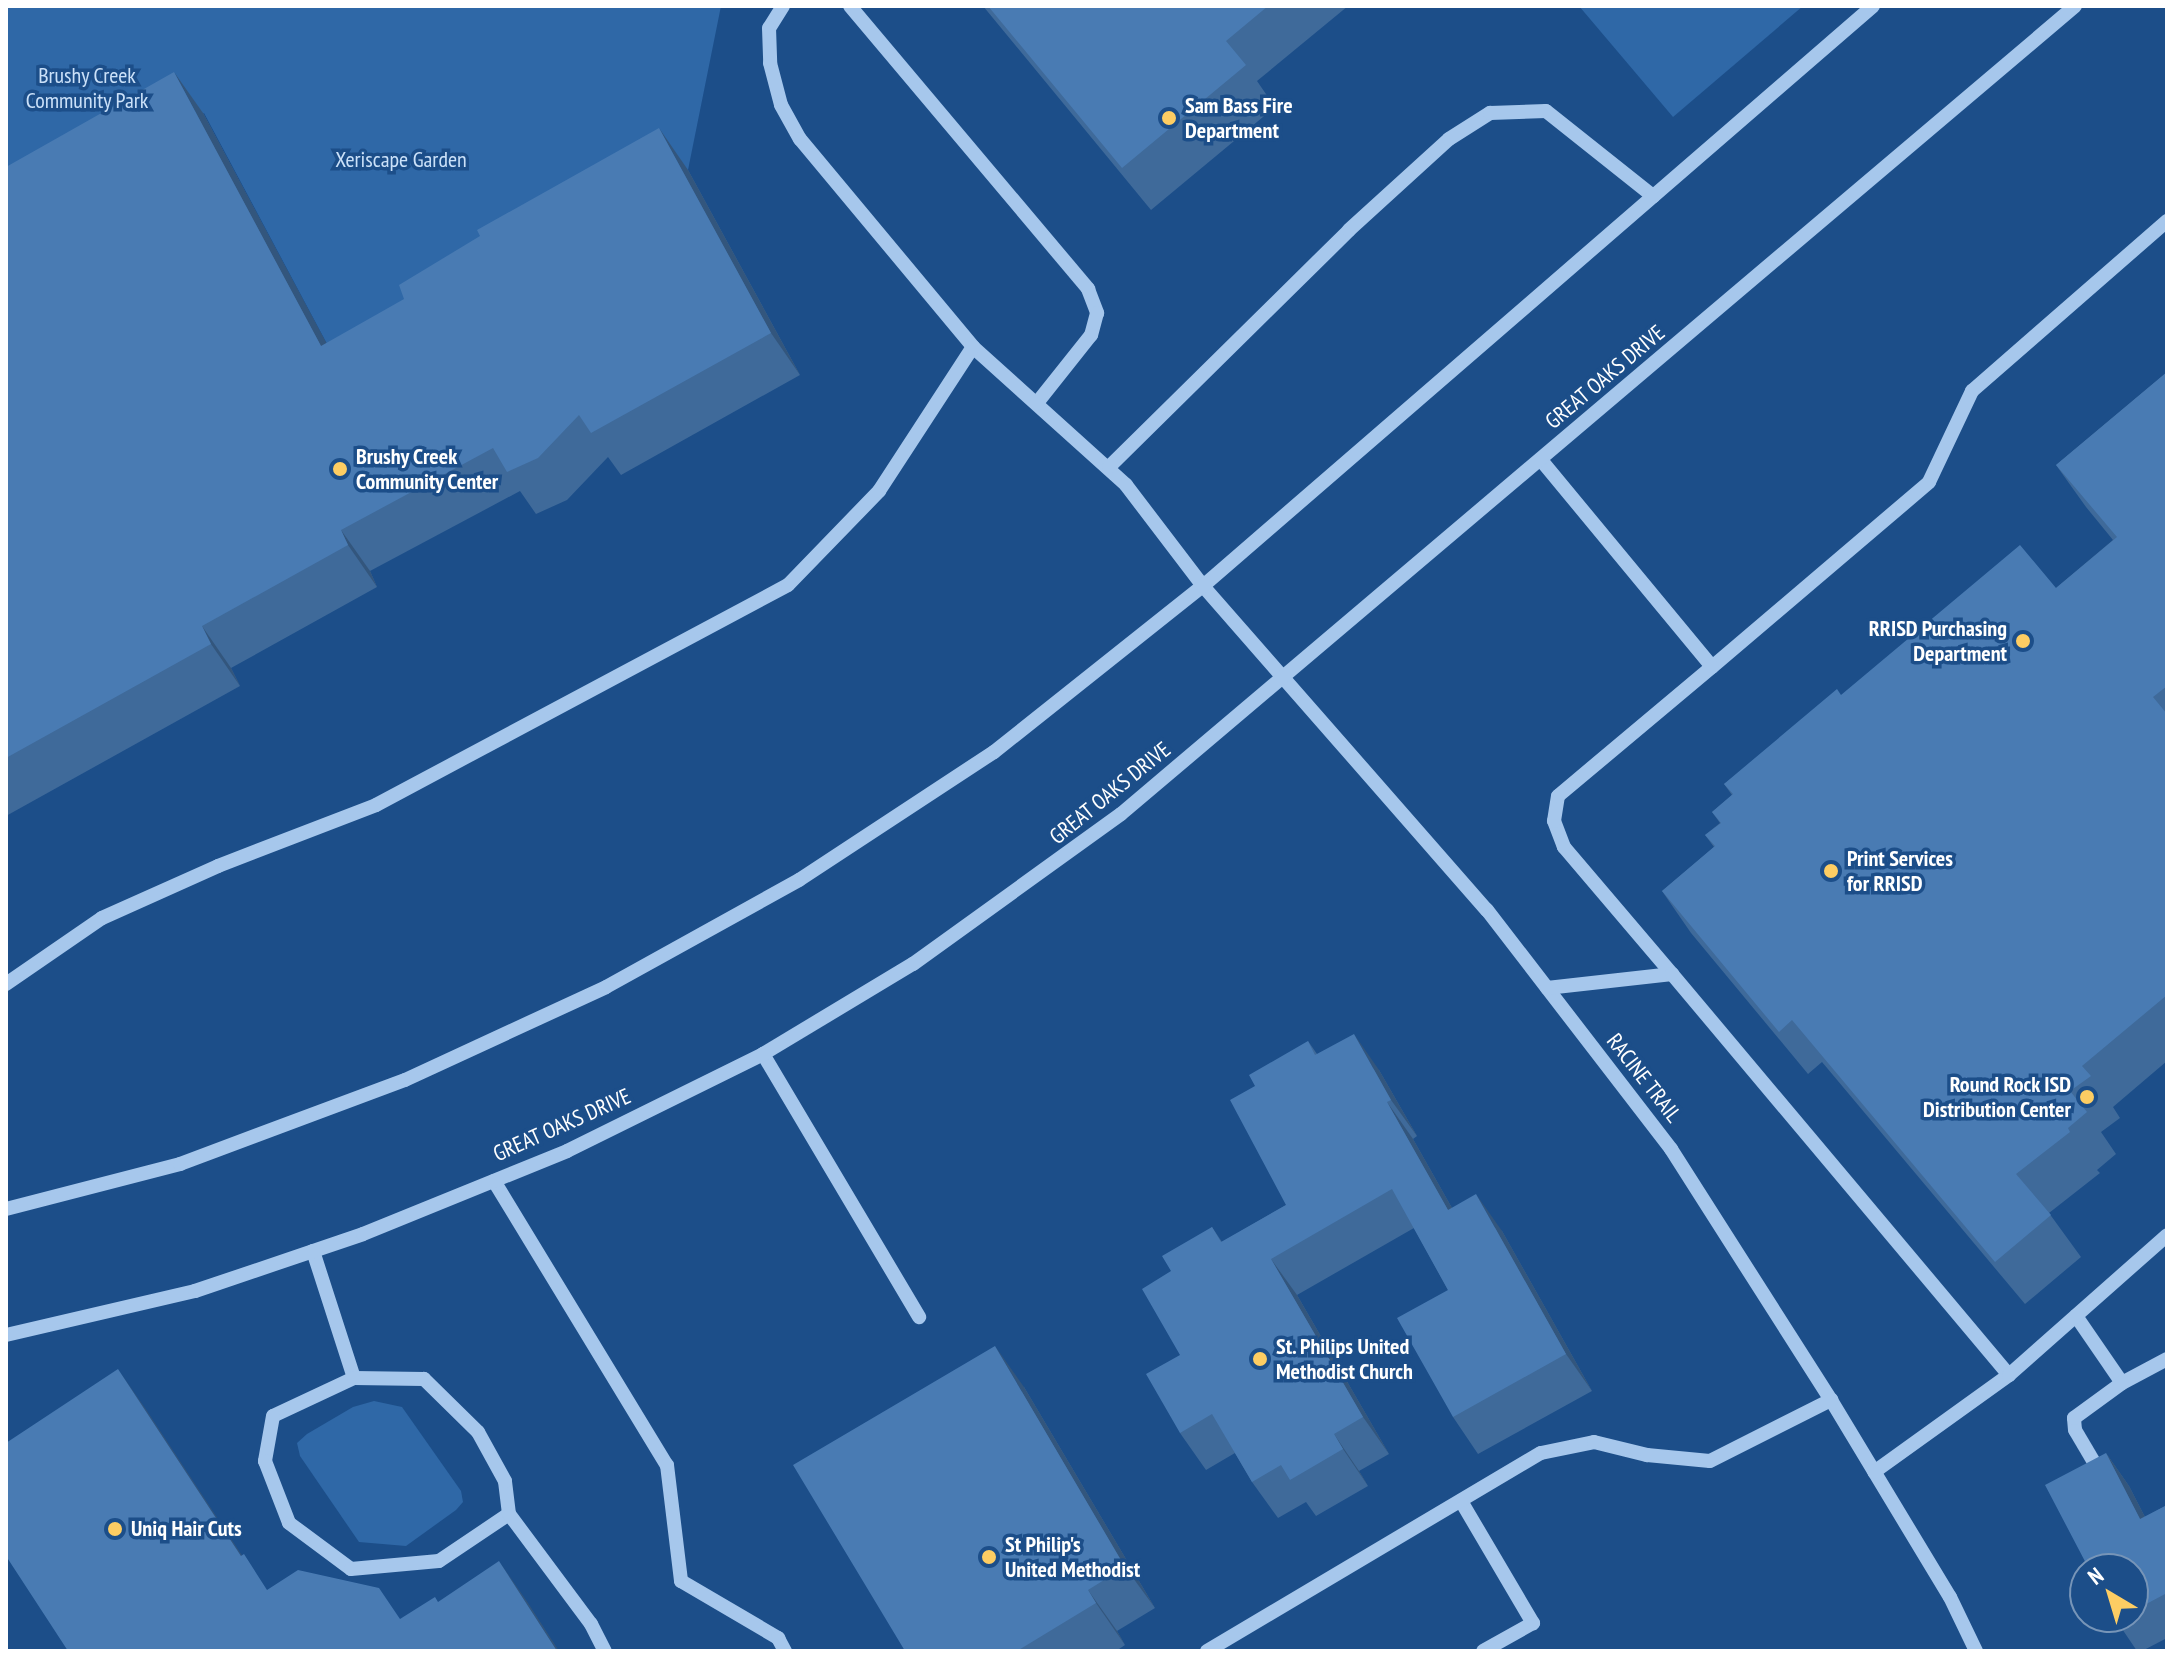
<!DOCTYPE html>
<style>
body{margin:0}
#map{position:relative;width:2173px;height:1657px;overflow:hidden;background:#1c4e89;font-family:"PT Sans Narrow",sans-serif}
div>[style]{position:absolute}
.green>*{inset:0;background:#2f68a7}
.minor>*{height:14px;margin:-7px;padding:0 7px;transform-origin:7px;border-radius:7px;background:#a6c7ec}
.wall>*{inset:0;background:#3f6a9a}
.shaded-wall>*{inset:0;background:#33567d}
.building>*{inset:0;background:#497bb3}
.dots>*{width:22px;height:22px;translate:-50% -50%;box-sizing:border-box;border:4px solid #1c4e89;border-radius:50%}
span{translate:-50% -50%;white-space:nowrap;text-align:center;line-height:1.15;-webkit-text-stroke:7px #1c4e89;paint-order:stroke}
.park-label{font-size:22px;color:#cbe1f9}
.poi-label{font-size:22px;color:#fff;font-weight:700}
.left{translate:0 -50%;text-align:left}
.right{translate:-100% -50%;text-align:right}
.street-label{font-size:22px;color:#fff}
.frame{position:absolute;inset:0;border:8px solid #fff;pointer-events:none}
.north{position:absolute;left:2069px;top:1553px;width:80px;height:80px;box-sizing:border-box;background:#1c4e89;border:2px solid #7795b8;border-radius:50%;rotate:322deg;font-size:22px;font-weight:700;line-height:32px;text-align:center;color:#fff}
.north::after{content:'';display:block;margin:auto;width:28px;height:36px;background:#fdcd63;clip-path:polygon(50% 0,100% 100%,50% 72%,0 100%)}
</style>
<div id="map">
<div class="green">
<i style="clip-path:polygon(6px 6px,721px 6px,688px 170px,506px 272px,350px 387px,204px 113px,6px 225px)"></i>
<i style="clip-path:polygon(1579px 6px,1803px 6px,1673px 117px)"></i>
<i style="clip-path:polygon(374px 1401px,402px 1407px,461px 1491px,463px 1502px,456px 1510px,406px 1546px,359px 1542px,300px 1456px,297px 1443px,307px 1434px,353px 1407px)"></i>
</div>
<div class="minor">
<i style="left:783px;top:6px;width:26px;rotate:122deg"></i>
<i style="left:769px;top:28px;width:35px;rotate:88deg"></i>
<i style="left:770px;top:63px;width:43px;rotate:75.3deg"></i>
<i style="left:781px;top:105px;width:39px;rotate:61deg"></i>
<i style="left:800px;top:139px;width:271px;rotate:50.2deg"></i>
<i style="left:973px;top:347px;width:206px;rotate:42deg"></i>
<i style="left:1126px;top:485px;width:127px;rotate:52.7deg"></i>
<i style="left:1203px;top:586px;width:431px;rotate:48.8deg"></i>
<i style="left:1487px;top:910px;width:302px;rotate:52.4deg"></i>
<i style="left:1671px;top:1149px;width:298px;rotate:57.5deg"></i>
<i style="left:1831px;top:1400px;width:230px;rotate:58.9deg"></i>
<i style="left:1950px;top:1597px;width:60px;rotate:64.3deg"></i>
<i style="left:850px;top:6px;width:370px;rotate:49.9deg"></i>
<i style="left:1088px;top:289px;width:26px;rotate:69deg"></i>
<i style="left:1097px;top:313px;width:23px;rotate:105deg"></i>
<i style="left:1091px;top:335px;width:87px;rotate:128.5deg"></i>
<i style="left:1541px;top:460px;width:268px;rotate:50.4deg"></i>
<i style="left:1712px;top:667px;width:285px;rotate:-40.4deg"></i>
<i style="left:1929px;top:482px;width:101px;rotate:-64.7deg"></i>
<i style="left:1972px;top:391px;width:259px;rotate:-41.1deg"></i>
<i style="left:1109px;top:467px;width:337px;rotate:-44.6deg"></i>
<i style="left:1349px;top:230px;width:135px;rotate:-42.3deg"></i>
<i style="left:1449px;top:139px;width:49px;rotate:-32.4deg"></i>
<i style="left:1490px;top:113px;width:56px;rotate:-2deg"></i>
<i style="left:1546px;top:111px;width:137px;rotate:38.5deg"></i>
<i style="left:1672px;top:974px;width:167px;rotate:-130.4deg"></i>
<i style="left:1564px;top:847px;width:28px;rotate:-111deg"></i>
<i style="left:1554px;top:821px;width:25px;rotate:-81deg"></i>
<i style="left:1558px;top:796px;width:201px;rotate:-40deg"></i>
<i style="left:6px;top:984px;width:116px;rotate:-34.5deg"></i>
<i style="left:102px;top:918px;width:127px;rotate:-24.1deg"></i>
<i style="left:218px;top:866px;width:169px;rotate:-21.1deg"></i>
<i style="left:376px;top:805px;width:467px;rotate:-28.1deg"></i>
<i style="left:788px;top:585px;width:131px;rotate:-45.9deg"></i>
<i style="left:879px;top:491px;width:172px;rotate:-56.9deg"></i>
<i style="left:1547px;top:988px;width:126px;rotate:-6.4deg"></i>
<i style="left:1672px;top:974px;width:524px;rotate:49.96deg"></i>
<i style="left:2009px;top:1375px;width:166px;rotate:144.3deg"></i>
<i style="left:763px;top:1054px;width:306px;rotate:59.3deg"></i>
<i style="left:494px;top:1181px;width:333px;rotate:58.7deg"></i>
<i style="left:667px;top:1465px;width:117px;rotate:83.1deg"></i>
<i style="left:681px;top:1581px;width:113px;rotate:30.4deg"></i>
<i style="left:778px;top:1638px;width:15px;rotate:62deg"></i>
<i style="left:6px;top:1209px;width:180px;rotate:-14.5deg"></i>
<i style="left:180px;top:1164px;width:240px;rotate:-20.5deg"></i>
<i style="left:405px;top:1080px;width:221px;rotate:-24.8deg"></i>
<i style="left:606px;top:987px;width:221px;rotate:-29deg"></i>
<i style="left:799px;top:880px;width:233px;rotate:-33.3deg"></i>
<i style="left:994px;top:752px;width:267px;rotate:-38.5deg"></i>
<i style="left:1203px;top:586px;width:886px;rotate:-40.88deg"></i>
<i style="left:313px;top:1251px;width:133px;rotate:72.1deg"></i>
<i style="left:354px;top:1378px;width:89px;rotate:154.9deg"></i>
<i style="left:273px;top:1416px;width:46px;rotate:100.1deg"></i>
<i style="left:265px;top:1461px;width:66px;rotate:68.8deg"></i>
<i style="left:289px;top:1523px;width:77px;rotate:36.6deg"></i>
<i style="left:351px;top:1569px;width:88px;rotate:-5.2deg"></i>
<i style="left:439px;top:1561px;width:84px;rotate:-33.9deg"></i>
<i style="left:509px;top:1514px;width:33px;rotate:-97deg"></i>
<i style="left:505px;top:1481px;width:56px;rotate:-118.9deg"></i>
<i style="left:478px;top:1432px;width:76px;rotate:-135.5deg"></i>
<i style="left:424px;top:1379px;width:70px;rotate:-179.2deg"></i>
<i style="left:2076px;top:1316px;width:81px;rotate:55.5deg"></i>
<i style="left:2122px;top:1383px;width:51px;rotate:-28.1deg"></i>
<i style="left:6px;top:1335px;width:194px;rotate:-13.1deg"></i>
<i style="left:195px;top:1291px;width:177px;rotate:-18.7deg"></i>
<i style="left:363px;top:1234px;width:220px;rotate:-22.1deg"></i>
<i style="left:567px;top:1151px;width:219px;rotate:-26.3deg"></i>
<i style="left:763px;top:1054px;width:175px;rotate:-31deg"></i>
<i style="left:913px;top:964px;width:256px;rotate:-35.8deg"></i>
<i style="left:1121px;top:814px;width:1250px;rotate:-40.26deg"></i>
<i style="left:2009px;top:1375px;width:211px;rotate:-41.5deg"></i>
<i style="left:2098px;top:1469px;width:45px;rotate:-120.5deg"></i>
<i style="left:2075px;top:1430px;width:12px;rotate:-95deg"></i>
<i style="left:2074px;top:1418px;width:59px;rotate:-36.1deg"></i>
<i style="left:1461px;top:1501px;width:142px;rotate:59.5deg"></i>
<i style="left:1533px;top:1623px;width:57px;rotate:150.8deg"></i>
<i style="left:509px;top:1514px;width:137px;rotate:53.3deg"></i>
<i style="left:591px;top:1624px;width:30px;rotate:63deg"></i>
<i style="left:1207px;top:1651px;width:388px;rotate:-30.7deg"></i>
<i style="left:1541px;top:1453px;width:54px;rotate:-11.7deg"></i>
<i style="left:1594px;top:1442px;width:55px;rotate:13.8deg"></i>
<i style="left:1647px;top:1455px;width:63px;rotate:5.4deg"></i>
<i style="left:1710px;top:1461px;width:136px;rotate:-26.8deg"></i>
</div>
<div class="wall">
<i style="clip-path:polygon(983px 6px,1348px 6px,1257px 81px,1275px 107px,1151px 210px)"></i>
<i style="clip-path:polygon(203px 113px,326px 343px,688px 170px,800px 375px,621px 475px,608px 457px,567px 500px,536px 514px,520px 491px,370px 571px,377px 587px,231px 668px,240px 686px,6px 816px,6px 167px)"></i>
<i style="clip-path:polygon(2167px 372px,2167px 1061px,2113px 1107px,2120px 1118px,2101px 1132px,2116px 1154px,2097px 1170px,2100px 1173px,2049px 1213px,2081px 1257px,2025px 1304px,1822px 1062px,1808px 1074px,1691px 933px,1662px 891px,1714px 847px,1705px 835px,1720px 823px,1712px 812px,1732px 795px,1724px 784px,1841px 695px,2056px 588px,2113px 540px,2086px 507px,2056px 465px)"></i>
<i style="clip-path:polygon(1308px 1041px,1317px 1054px,1379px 1070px,1417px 1136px,1413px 1139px,1452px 1208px,1502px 1231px,1592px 1391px,1478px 1454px,1453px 1417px,1448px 1290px,1414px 1228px,1297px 1295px,1389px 1454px,1359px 1471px,1368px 1486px,1316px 1516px,1306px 1502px,1278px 1518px,1252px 1482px,1235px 1453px,1206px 1470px,1180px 1433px,1180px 1355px,1171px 1271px,1212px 1227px,1222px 1242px,1286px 1205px)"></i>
<i style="clip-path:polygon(1024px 1387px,1155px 1608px,1117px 1631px,1125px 1645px,1116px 1651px,905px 1651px)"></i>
<i style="clip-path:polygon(2106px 1453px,2129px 1486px,2145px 1517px,2167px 1505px,2167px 1638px,2142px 1651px,2137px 1651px,2114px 1617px,2133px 1617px,2133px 1569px)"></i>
</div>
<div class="shaded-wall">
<i style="clip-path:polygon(174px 72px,203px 113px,350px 387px,321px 346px)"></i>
<i style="clip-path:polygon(659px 128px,688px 170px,800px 375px,771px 333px)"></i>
<i style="clip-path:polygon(341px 530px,370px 571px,377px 587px,348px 545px)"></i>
<i style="clip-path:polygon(202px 626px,231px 668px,240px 686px,211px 644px)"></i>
<i style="clip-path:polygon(1354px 1034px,1379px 1070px,1417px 1136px,1391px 1100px)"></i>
<i style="clip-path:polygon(1387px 1102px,1413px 1139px,1474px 1247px,1448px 1210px)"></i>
<i style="clip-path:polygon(1476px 1194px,1502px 1231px,1592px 1391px,1566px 1354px)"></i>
<i style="clip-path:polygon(1271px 1259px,1297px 1295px,1389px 1454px,1363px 1417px)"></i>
<i style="clip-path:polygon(995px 1346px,1024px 1387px,1155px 1608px,1125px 1567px)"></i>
<i style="clip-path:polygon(118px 1369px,147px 1411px,270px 1598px,241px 1556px)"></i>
<i style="clip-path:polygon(1334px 1434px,1359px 1471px,1368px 1486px,1343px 1449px)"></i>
<i style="clip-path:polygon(2106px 1453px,2129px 1486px,2163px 1552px,2140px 1519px)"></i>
<i style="clip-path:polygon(499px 1561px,528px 1603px,559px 1651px,557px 1651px)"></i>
<i style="clip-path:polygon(1088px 1590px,1117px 1631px,1125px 1645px,1096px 1603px)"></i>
</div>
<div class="building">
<i style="clip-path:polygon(988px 6px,1268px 6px,1226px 41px,1246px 65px,1122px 168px)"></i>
<i style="clip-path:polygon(174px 72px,321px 346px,404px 299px,399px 285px,480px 236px,477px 230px,659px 128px,771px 333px,591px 433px,579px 415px,538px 458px,507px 472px,493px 448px,341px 530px,348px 545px,202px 626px,211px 644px,6px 758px,6px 167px)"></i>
<i style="clip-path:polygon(2167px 372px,2167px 686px,2153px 697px,2167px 714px,2167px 995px,2082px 1066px,2091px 1076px,2070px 1091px,2087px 1112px,2068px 1128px,2070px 1132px,2016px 1174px,2051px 1215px,1995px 1262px,1792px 1020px,1779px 1032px,1662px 891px,1715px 846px,1705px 835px,1721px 823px,1712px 812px,1733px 794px,1724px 784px,1837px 689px,1841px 695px,2020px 545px,2056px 588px,2117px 537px,2056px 465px)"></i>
<i style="clip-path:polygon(1354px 1034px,1391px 1100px,1387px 1102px,1448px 1210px,1476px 1194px,1566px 1354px,1453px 1417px,1397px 1318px,1448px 1290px,1392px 1189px,1271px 1259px,1363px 1417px,1334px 1434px,1343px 1449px,1290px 1480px,1281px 1465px,1252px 1482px,1212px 1414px,1180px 1433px,1146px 1374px,1180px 1355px,1142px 1289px,1171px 1271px,1162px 1256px,1212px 1227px,1221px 1242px,1286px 1205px,1230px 1100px,1255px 1086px,1249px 1075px,1308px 1041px,1315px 1055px)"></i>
<i style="clip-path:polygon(995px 1346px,1125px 1567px,1088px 1590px,1096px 1603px,1017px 1651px,905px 1651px,793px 1465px)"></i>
<i style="clip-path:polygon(118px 1369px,241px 1556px,244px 1554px,267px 1590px,298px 1570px,379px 1588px,400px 1619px,435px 1597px,438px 1602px,499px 1561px,557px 1651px,68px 1651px,6px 1556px,6px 1443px)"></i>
<i style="clip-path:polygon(2106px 1453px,2140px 1519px,2167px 1505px,2167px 1593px,2133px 1611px,2133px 1569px,2089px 1569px,2045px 1485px)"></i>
</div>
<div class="dots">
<i style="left:1169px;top:118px;background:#fdcd63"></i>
<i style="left:340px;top:469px;background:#fdcd63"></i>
<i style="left:2023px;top:641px;background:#fdcd63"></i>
<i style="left:1831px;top:871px;background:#fdcd63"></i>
<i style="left:2087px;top:1097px;background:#fdcd63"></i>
<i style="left:1260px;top:1359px;background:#fdcd63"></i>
<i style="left:115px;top:1529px;background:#fdcd63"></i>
<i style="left:989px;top:1557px;background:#fdcd63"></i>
</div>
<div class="park-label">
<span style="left:87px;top:88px">Brushy Creek<br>Community Park</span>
<span style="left:401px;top:160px">Xeriscape Garden</span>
</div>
<div class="poi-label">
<span class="left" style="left:1185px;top:118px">Sam Bass Fire<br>Department</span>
<span class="left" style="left:356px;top:469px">Brushy Creek<br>Community Center</span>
<span class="right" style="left:2007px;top:641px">RRISD Purchasing<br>Department</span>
<span class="left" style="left:1847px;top:871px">Print Services<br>for RRISD</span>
<span class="right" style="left:2071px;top:1097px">Round Rock ISD<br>Distribution Center</span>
<span class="left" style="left:1276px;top:1359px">St. Philips United<br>Methodist Church</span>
<span class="left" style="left:131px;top:1529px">Uniq Hair Cuts</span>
<span class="left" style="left:1005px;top:1557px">St Philip's<br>United Methodist</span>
</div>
<div class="street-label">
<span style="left:1605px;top:377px;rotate:-40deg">GREAT OAKS DRIVE</span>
<span style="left:1110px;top:793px;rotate:-39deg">GREAT OAKS DRIVE</span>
<span style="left:1644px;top:1078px;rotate:52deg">RACINE TRAIL</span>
<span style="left:562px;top:1125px;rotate:-24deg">GREAT OAKS DRIVE</span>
</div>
<div class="frame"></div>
<div class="north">N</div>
</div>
